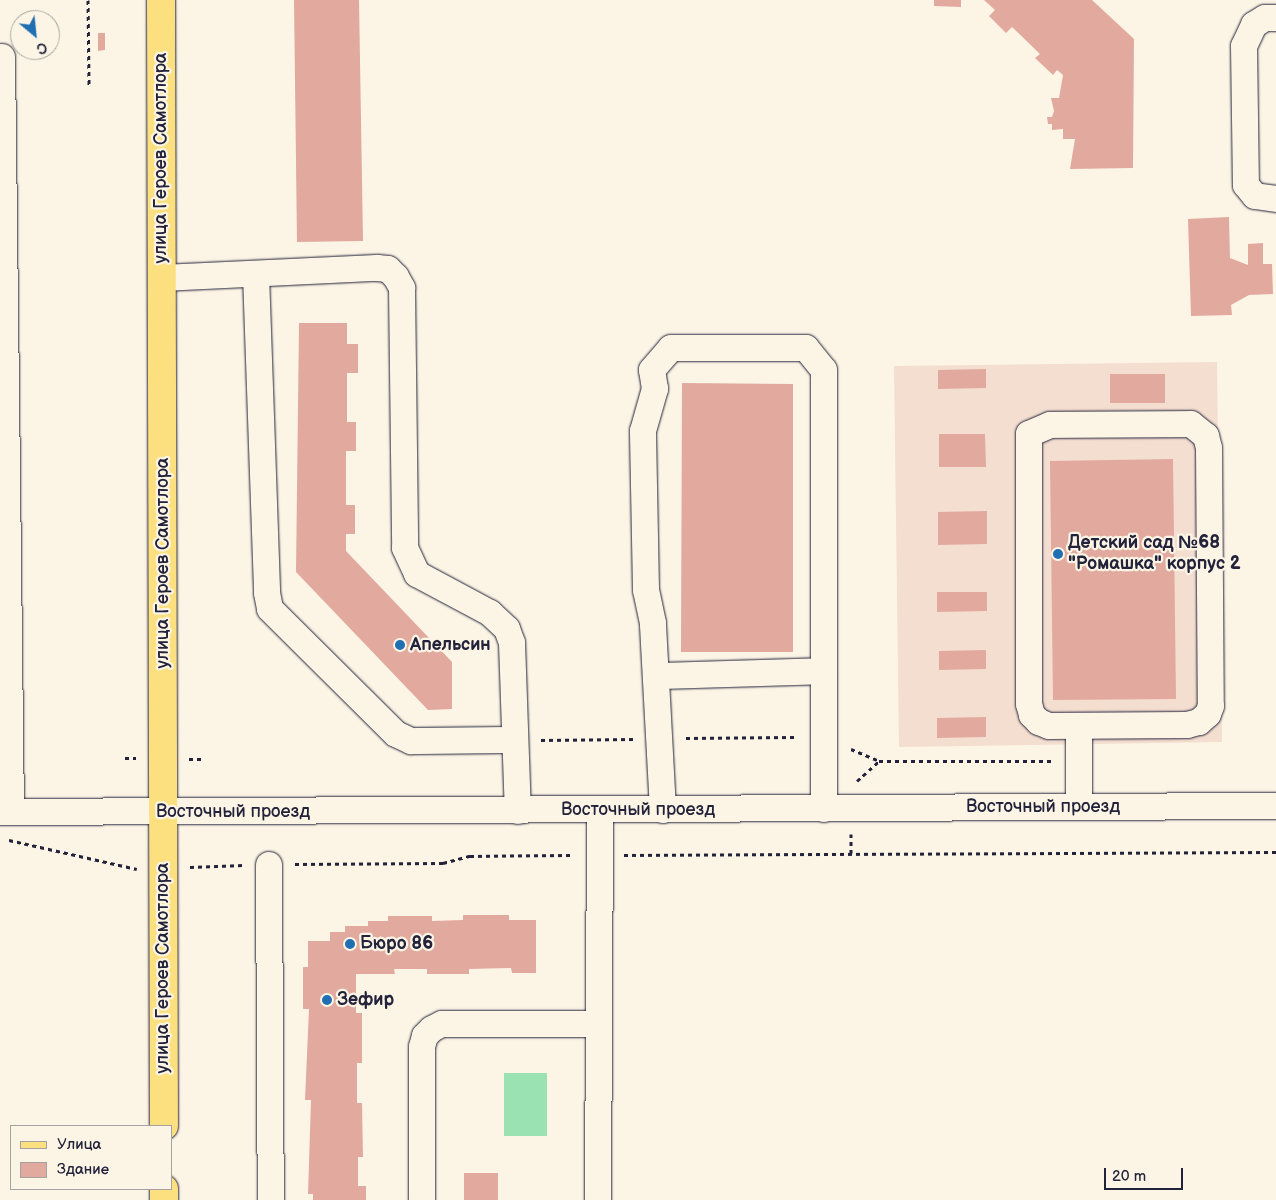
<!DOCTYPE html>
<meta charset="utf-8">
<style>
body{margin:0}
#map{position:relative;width:1276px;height:1200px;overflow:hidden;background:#fcf5e5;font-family:"Balsamiq Sans",sans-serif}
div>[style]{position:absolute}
.built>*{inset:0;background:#f4ded0}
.green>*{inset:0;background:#9ae2b1}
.building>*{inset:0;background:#e2a99e}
.path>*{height:3px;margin-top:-1.5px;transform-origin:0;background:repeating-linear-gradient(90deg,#22223b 0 4px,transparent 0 8px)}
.roads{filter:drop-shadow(0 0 1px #22223b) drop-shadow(0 0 1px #22223b)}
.minor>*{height:26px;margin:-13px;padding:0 13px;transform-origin:13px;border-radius:13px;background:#fcf5e5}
.major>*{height:28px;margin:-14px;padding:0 14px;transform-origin:14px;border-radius:14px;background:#fce080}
.dots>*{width:14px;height:14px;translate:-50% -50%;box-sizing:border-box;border:2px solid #fcf5e5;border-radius:50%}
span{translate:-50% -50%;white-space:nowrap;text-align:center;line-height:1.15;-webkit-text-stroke:4.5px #fcf5e5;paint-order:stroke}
.street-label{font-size:18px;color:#22223b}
.poi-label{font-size:18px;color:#22223b;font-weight:700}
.left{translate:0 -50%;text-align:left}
.legend{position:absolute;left:10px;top:1125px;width:162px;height:65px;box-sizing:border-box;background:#fcf5e5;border:1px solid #a5a1a1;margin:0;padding:6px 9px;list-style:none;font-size:15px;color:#22223b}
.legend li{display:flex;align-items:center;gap:10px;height:25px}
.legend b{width:25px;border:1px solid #a5a1a1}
.north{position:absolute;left:10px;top:10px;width:50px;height:50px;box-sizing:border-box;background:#fcf5e5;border:1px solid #a5a1a1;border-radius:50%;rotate:152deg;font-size:14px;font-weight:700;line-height:20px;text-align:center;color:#22223b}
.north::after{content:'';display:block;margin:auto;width:18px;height:22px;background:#1f6fb2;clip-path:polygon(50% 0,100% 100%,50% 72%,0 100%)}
.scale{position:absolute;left:1104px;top:1168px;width:79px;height:22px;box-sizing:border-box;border:2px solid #22223b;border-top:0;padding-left:6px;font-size:15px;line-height:18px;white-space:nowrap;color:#22223b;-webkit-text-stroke:4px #fcf5e5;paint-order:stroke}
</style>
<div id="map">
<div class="built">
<i style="clip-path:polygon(1217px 362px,1222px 742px,899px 747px,894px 366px)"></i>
</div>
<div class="green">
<i style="clip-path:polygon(504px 1073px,547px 1073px,547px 1136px,504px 1136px)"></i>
</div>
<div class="building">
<i style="clip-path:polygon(294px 0,359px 0,363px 241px,297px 242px)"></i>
<i style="clip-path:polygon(934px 0,961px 0,961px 7px,934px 6px)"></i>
<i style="clip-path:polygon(984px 0,1092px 0,1134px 39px,1133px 168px,1070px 169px,1075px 139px,1063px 139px,1063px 129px,1052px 130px,1052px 124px,1048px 124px,1047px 117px,1052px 117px,1054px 111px,1051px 98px,1059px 98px,1063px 75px,1057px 70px,1053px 75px,1035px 58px,1040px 54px,1012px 27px,1006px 33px,989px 16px,995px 10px)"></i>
<i style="clip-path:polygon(98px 33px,105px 33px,105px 50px,98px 51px)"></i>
<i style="clip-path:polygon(1229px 217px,1230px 258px,1248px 265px,1248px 244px,1263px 243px,1263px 264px,1272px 264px,1273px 294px,1249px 295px,1231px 305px,1232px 315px,1191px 316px,1188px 219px)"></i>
<i style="clip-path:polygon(299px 323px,347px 323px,347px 344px,358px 344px,358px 373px,347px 373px,347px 422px,356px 422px,356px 451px,346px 451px,346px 505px,355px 505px,355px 534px,346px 534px,346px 551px,452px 662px,452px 709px,428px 710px,296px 572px)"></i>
<i style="clip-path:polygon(986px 369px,986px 388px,938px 389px,938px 370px)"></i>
<i style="clip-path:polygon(1110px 374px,1165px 374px,1165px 403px,1110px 403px)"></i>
<i style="clip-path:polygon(682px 383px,793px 384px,793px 652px,681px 652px)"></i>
<i style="clip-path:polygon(939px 434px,985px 434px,986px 467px,939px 467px)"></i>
<i style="clip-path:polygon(1173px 459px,1176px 699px,1053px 700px,1050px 461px)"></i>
<i style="clip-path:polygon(987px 511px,987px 544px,938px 545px,938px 512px)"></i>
<i style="clip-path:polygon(937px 592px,987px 592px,987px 611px,937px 612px)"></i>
<i style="clip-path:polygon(986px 650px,986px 669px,939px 670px,939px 651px)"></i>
<i style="clip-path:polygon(986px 717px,986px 737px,937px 738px,937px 718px)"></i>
<i style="clip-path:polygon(463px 915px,509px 915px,509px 920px,536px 920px,536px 973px,512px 973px,511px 968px,469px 969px,469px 974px,427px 974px,427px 969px,394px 969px,395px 974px,356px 974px,356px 1013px,362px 1013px,362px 1063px,357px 1063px,357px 1103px,362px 1103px,363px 1157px,358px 1157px,358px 1186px,366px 1186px,366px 1200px,313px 1200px,313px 1194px,308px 1194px,311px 1100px,305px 1100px,309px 1009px,303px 1009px,303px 967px,308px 967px,308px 941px,330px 941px,330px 932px,345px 932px,345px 926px,368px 926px,368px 921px,388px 921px,388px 916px,432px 916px,432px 921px,463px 920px)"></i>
<i style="clip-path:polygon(464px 1173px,498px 1173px,498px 1200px,464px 1200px)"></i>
</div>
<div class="path">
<i style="left:88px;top:0;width:86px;rotate:89.3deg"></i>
<i style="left:686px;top:738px;width:111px;rotate:-0.5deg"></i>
<i style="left:541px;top:740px;width:94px;rotate:-0.6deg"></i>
<i style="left:851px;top:749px;width:30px;rotate:23deg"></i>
<i style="left:125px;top:758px;width:11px"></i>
<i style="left:189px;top:759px;width:15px"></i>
<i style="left:857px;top:781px;width:30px;rotate:-42deg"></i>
<i style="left:879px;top:761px;width:175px"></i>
<i style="left:851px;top:834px;width:19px;rotate:90deg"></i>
<i style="left:9px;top:840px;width:131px;rotate:12.8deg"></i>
<i style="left:624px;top:855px;width:652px;rotate:-0.26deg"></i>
<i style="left:295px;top:864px;width:148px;rotate:-0.4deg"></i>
<i style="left:443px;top:863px;width:28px;rotate:-15deg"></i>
<i style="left:470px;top:856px;width:103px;rotate:-0.6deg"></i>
<i style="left:190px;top:867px;width:54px;rotate:-2.1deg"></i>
</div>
<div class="roads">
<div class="minor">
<i style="left:1276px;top:18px;width:11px;rotate:180deg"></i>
<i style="left:1265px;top:18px;width:13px;rotate:148deg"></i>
<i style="left:1254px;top:25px;width:23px;rotate:115deg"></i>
<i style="left:1244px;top:46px;width:139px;rotate:89.2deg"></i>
<i style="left:1246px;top:185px;width:14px;rotate:51deg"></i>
<i style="left:1255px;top:196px;width:21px;rotate:8deg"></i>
<i style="left:2px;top:57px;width:755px;rotate:89.32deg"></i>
<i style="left:256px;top:274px;width:319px;rotate:88deg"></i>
<i style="left:267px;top:593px;width:16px;rotate:79deg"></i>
<i style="left:270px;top:609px;width:177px;rotate:44.8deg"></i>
<i style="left:396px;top:734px;width:17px;rotate:25deg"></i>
<i style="left:411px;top:741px;width:104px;rotate:-0.6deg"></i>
<i style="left:162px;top:278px;width:215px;rotate:-2.7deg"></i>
<i style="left:377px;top:268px;width:11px;rotate:5deg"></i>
<i style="left:388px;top:269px;width:11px;rotate:45deg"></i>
<i style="left:396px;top:277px;width:13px;rotate:61deg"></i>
<i style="left:402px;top:288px;width:260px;rotate:89.3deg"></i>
<i style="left:405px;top:548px;width:29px;rotate:65deg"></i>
<i style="left:417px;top:574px;width:83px;rotate:28.1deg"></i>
<i style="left:490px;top:613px;width:23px;rotate:43deg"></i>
<i style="left:507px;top:629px;width:15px;rotate:70deg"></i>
<i style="left:512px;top:643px;width:168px;rotate:88deg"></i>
<i style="left:1191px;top:424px;width:19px;rotate:39deg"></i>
<i style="left:1206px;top:436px;width:12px;rotate:76deg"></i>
<i style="left:1209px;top:448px;width:258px;rotate:89.6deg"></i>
<i style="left:1211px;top:706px;width:9px;rotate:111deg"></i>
<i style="left:1208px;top:714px;width:12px;rotate:138deg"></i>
<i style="left:1199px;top:722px;width:12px;rotate:166deg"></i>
<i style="left:1187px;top:725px;width:138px;rotate:179.6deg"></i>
<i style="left:1049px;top:726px;width:11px;rotate:-158deg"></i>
<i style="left:1039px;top:722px;width:10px;rotate:-135deg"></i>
<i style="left:1032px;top:715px;width:11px;rotate:-105deg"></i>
<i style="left:1029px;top:704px;width:270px;rotate:-90deg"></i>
<i style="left:1029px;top:434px;width:23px;rotate:-23deg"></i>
<i style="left:1050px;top:425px;width:141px;rotate:-0.4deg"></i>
<i style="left:657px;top:676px;width:167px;rotate:-1.7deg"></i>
<i style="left:1079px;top:807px;width:81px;rotate:-90deg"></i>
<i style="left:663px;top:810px;width:187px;rotate:-93.1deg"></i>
<i style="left:653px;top:623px;width:34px;rotate:-102deg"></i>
<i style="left:646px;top:590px;width:159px;rotate:-91.1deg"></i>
<i style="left:643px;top:431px;width:44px;rotate:-74.1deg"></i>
<i style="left:655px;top:389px;width:19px;rotate:-99deg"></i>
<i style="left:652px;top:370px;width:29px;rotate:-49deg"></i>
<i style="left:671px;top:348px;width:135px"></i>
<i style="left:806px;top:348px;width:28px;rotate:51deg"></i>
<i style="left:824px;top:370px;width:439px;rotate:90deg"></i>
<i style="left:0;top:812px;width:1276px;rotate:-0.27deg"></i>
<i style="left:269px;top:865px;width:335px;rotate:89.7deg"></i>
<i style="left:422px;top:1200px;width:153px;rotate:-90deg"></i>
<i style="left:422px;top:1047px;width:11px;rotate:-75deg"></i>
<i style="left:425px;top:1036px;width:10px;rotate:-45deg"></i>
<i style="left:432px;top:1029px;width:11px;rotate:-27deg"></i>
<i style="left:442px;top:1024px;width:155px"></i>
<i style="left:598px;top:1200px;width:390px;rotate:-89.7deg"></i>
</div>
<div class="major">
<i style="left:161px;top:0;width:1126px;rotate:89.85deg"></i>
<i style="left:164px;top:1189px;width:11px;rotate:90deg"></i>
</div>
</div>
<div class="dots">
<i style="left:1058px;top:554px;background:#1f6fb2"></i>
<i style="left:400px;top:645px;background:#1f6fb2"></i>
<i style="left:350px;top:944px;background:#1f6fb2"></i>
<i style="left:327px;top:1000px;background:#1f6fb2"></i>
</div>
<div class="street-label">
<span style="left:161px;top:158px;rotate:-90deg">улица Героев Самотлора</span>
<span style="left:163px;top:563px;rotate:-90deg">улица Героев Самотлора</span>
<span style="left:1043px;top:807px">Восточный проезд</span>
<span style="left:638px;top:810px">Восточный проезд</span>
<span style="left:233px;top:812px">Восточный проезд</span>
<span style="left:163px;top:968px;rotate:-90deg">улица Героев Самотлора</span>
</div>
<div class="poi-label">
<span class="left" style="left:1068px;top:554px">Детский сад №68<br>"Ромашка" корпус 2</span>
<span class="left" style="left:410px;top:645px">Апельсин</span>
<span class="left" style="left:360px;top:944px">Бюро 86</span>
<span class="left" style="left:337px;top:1000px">Зефир</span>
</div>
<ul class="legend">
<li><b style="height:6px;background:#fce080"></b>Улица</li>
<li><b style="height:14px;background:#e2a99e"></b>Здание</li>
</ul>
<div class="north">С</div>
<div class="scale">20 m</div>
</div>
